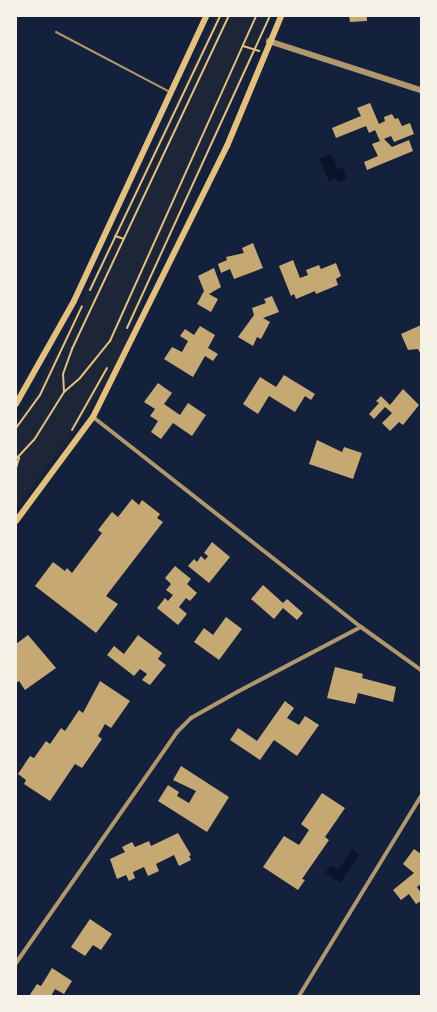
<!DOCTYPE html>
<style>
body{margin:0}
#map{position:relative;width:437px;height:1012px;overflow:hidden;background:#14213d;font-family:"Noto Serif",serif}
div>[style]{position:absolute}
.green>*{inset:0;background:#1d2539}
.water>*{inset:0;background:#0b132b}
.building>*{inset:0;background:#c6a872}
.path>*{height:2px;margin:-1px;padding:0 1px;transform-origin:1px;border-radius:1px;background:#e5c07b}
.service>*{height:2px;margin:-1px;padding:0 1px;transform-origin:1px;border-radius:1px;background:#b1986c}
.minor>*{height:4px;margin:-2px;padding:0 2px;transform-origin:2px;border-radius:2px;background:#b1986c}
.tertiary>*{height:5.5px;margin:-2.75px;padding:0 2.75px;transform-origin:2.75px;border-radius:2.75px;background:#b1986c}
.secondary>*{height:6px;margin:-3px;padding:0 3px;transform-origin:3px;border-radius:3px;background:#e5c07b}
span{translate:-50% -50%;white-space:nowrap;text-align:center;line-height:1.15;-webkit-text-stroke:4px #f6f1e7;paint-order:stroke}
.frame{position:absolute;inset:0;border:17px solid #f6f1e7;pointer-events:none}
</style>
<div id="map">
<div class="green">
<i style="clip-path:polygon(215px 16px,270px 16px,171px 233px,115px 369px,88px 411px,16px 508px,16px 421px,34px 395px,81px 303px)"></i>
</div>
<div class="water">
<i style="clip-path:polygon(331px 154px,338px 169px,342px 168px,347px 178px,338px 183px,335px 178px,329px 181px,319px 159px)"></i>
<i style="clip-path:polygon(352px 849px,359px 854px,340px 883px,325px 873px,331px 865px,338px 870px)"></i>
</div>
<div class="building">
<i style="clip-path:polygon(349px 16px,367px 16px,367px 21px,350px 22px)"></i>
<i style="clip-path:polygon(370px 103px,379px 124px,385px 121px,384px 117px,392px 114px,395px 119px,398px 118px,402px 126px,410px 123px,414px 134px,394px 142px,391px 136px,384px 139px,392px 147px,409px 140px,413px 151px,367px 170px,364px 162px,378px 156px,372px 144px,380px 141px,375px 130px,369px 133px,366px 126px,336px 138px,332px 128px,361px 116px,357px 108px)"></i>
<i style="clip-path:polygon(253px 243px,263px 268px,234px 279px,230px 269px,221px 273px,218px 264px,227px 260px,226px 257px,244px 253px,242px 248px)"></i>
<i style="clip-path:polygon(293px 260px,300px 278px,308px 275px,306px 270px,319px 265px,321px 269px,336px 263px,341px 276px,336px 279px,338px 285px,316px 294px,315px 291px,296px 299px,294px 294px,291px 296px,279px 266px)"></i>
<i style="clip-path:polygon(214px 268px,221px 287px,209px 294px,218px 299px,211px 312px,197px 304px,204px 291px,198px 276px)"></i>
<i style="clip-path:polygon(272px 296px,279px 312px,263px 318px,270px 322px,261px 339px,257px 337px,253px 346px,238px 337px,254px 315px,252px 308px,266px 303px,264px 299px)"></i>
<i style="clip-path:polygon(421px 325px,421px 355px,418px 349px,408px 350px,401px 334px)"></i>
<i style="clip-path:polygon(200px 326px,215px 335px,208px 348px,218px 354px,213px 361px,205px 356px,193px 377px,164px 359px,172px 347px,182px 352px,188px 341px,180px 336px,185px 329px,194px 335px)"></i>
<i style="clip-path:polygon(284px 375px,315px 394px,311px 400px,305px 396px,295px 412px,269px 396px,258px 414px,243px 404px,260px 377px,276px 387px)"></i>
<i style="clip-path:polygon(158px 383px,172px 393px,164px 404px,180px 415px,188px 403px,206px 415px,192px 436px,173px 423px,161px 439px,151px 432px,158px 421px,150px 416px,155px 409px,144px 402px)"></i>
<i style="clip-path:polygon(403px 389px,419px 405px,403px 425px,399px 422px,390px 431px,382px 423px,392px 413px,385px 407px,374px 419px,369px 414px,379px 403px,376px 401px,381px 396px,390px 405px)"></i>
<i style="clip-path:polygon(317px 440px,342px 452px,344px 447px,362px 453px,353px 479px,309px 464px)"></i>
<i style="clip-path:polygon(132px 499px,139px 505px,142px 500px,160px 514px,157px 518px,163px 522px,106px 596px,118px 604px,96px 633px,35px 586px,53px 562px,65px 571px,67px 568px,72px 573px,102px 533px,98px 530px,112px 512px,118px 517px)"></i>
<i style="clip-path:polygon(212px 542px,230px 557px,209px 583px,188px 566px,194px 559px,197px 562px,201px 556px,205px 560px,208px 556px,204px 553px)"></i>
<i style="clip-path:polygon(175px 566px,191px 579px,187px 584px,197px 593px,190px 601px,186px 598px,179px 607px,187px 614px,178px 625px,157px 608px,165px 598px,168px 601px,173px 595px,166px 590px,171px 584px,165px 578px)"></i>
<i style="clip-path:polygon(263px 585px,283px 603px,287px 599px,303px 613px,297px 620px,283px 608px,274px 619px,251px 599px)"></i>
<i style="clip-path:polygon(226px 617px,242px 629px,219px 660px,194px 642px,204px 628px,213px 635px)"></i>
<i style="clip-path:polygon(28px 635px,56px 668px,25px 690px,19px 681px,16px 683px,16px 644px)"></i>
<i style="clip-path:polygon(138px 635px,162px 653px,158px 659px,166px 665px,150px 685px,142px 680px,147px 674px,140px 669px,134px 676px,107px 655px,114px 646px,124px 654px)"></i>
<i style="clip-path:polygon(335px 667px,363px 674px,362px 678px,396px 687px,393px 702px,358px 693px,355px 704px,327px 698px)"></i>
<i style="clip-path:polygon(100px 681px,130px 701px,111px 728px,105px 724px,98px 736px,102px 739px,82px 768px,75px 764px,50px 801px,24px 784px,26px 780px,18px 774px,30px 756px,34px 758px,46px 741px,50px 744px,61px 728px,65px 731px,79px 710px,83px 713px)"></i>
<i style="clip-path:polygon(285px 701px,294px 708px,287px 718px,299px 725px,305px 716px,319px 725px,297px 756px,274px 740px,260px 760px,230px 740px,238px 728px,257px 741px)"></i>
<i style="clip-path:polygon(181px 766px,229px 797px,207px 832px,158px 801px,168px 785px,179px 792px,177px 796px,189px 803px,196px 791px,173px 780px)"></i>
<i style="clip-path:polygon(322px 793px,345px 808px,325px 837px,329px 840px,302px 879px,305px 880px,298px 890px,263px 867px,284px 836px,299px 845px,309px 830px,301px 824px)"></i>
<i style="clip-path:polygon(178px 833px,191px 855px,189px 856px,191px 860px,179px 866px,174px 855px,156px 864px,159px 871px,148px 876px,144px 867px,133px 872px,135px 878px,129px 881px,126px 875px,117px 879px,110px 859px,125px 852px,122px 847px,132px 842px,135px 847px,149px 841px,151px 846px)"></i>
<i style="clip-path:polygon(414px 849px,421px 854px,421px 884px,417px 887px,421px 893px,421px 901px,416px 904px,409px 894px,401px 900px,393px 890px,414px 873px,403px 864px)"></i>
<i style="clip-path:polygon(90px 919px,112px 934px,101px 950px,93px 945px,85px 956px,71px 947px)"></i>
<i style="clip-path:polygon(52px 968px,72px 981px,64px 994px,55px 989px,51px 996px,29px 996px,37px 984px,41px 986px)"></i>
</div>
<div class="path">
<i style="left:243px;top:46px;width:17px;rotate:17deg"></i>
<i style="left:115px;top:236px;width:9px;rotate:18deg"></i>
<i style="left:90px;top:290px;width:303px;rotate:-64.6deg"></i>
<i style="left:127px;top:328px;width:343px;rotate:-65.4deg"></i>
<i style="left:64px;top:392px;width:18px;rotate:-93deg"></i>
<i style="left:63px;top:374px;width:27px;rotate:-70deg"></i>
<i style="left:72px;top:349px;width:368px;rotate:-64.8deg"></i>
<i style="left:16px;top:428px;width:41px;rotate:-54deg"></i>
<i style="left:40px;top:395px;width:98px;rotate:-64.7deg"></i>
<i style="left:72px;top:430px;width:71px;rotate:-60.6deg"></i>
<i style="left:16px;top:456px;width:4px;rotate:34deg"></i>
<i style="left:19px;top:458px;width:10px;rotate:107deg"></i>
<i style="left:16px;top:459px;width:26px;rotate:-47deg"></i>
<i style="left:34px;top:440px;width:57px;rotate:-58deg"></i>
<i style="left:64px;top:392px;width:21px;rotate:-41deg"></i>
<i style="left:80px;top:378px;width:48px;rotate:-51deg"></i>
<i style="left:110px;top:341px;width:356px;rotate:-65.8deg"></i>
</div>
<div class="service">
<i style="left:56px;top:32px;width:129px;rotate:27.8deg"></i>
</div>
<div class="minor">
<i style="left:93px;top:417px;width:340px;rotate:38.1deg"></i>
<i style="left:361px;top:627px;width:74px;rotate:35.6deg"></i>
<i style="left:16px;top:963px;width:282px;rotate:-55.1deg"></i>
<i style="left:177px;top:732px;width:20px;rotate:-45deg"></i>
<i style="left:191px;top:718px;width:55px;rotate:-29.4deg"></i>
<i style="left:239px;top:691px;width:138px;rotate:-27.7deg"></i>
<i style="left:299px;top:996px;width:234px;rotate:-58.6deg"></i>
</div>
<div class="tertiary">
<i style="left:269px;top:41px;width:160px;rotate:17.9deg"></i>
</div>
<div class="secondary">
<i style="left:16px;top:404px;width:118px;rotate:-60.6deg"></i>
<i style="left:74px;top:301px;width:314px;rotate:-65.1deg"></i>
<i style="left:16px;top:521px;width:129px;rotate:-53.5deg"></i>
<i style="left:93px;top:417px;width:302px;rotate:-63.7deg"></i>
<i style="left:227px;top:146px;width:141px;rotate:-67.4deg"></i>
</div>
<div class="frame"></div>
</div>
